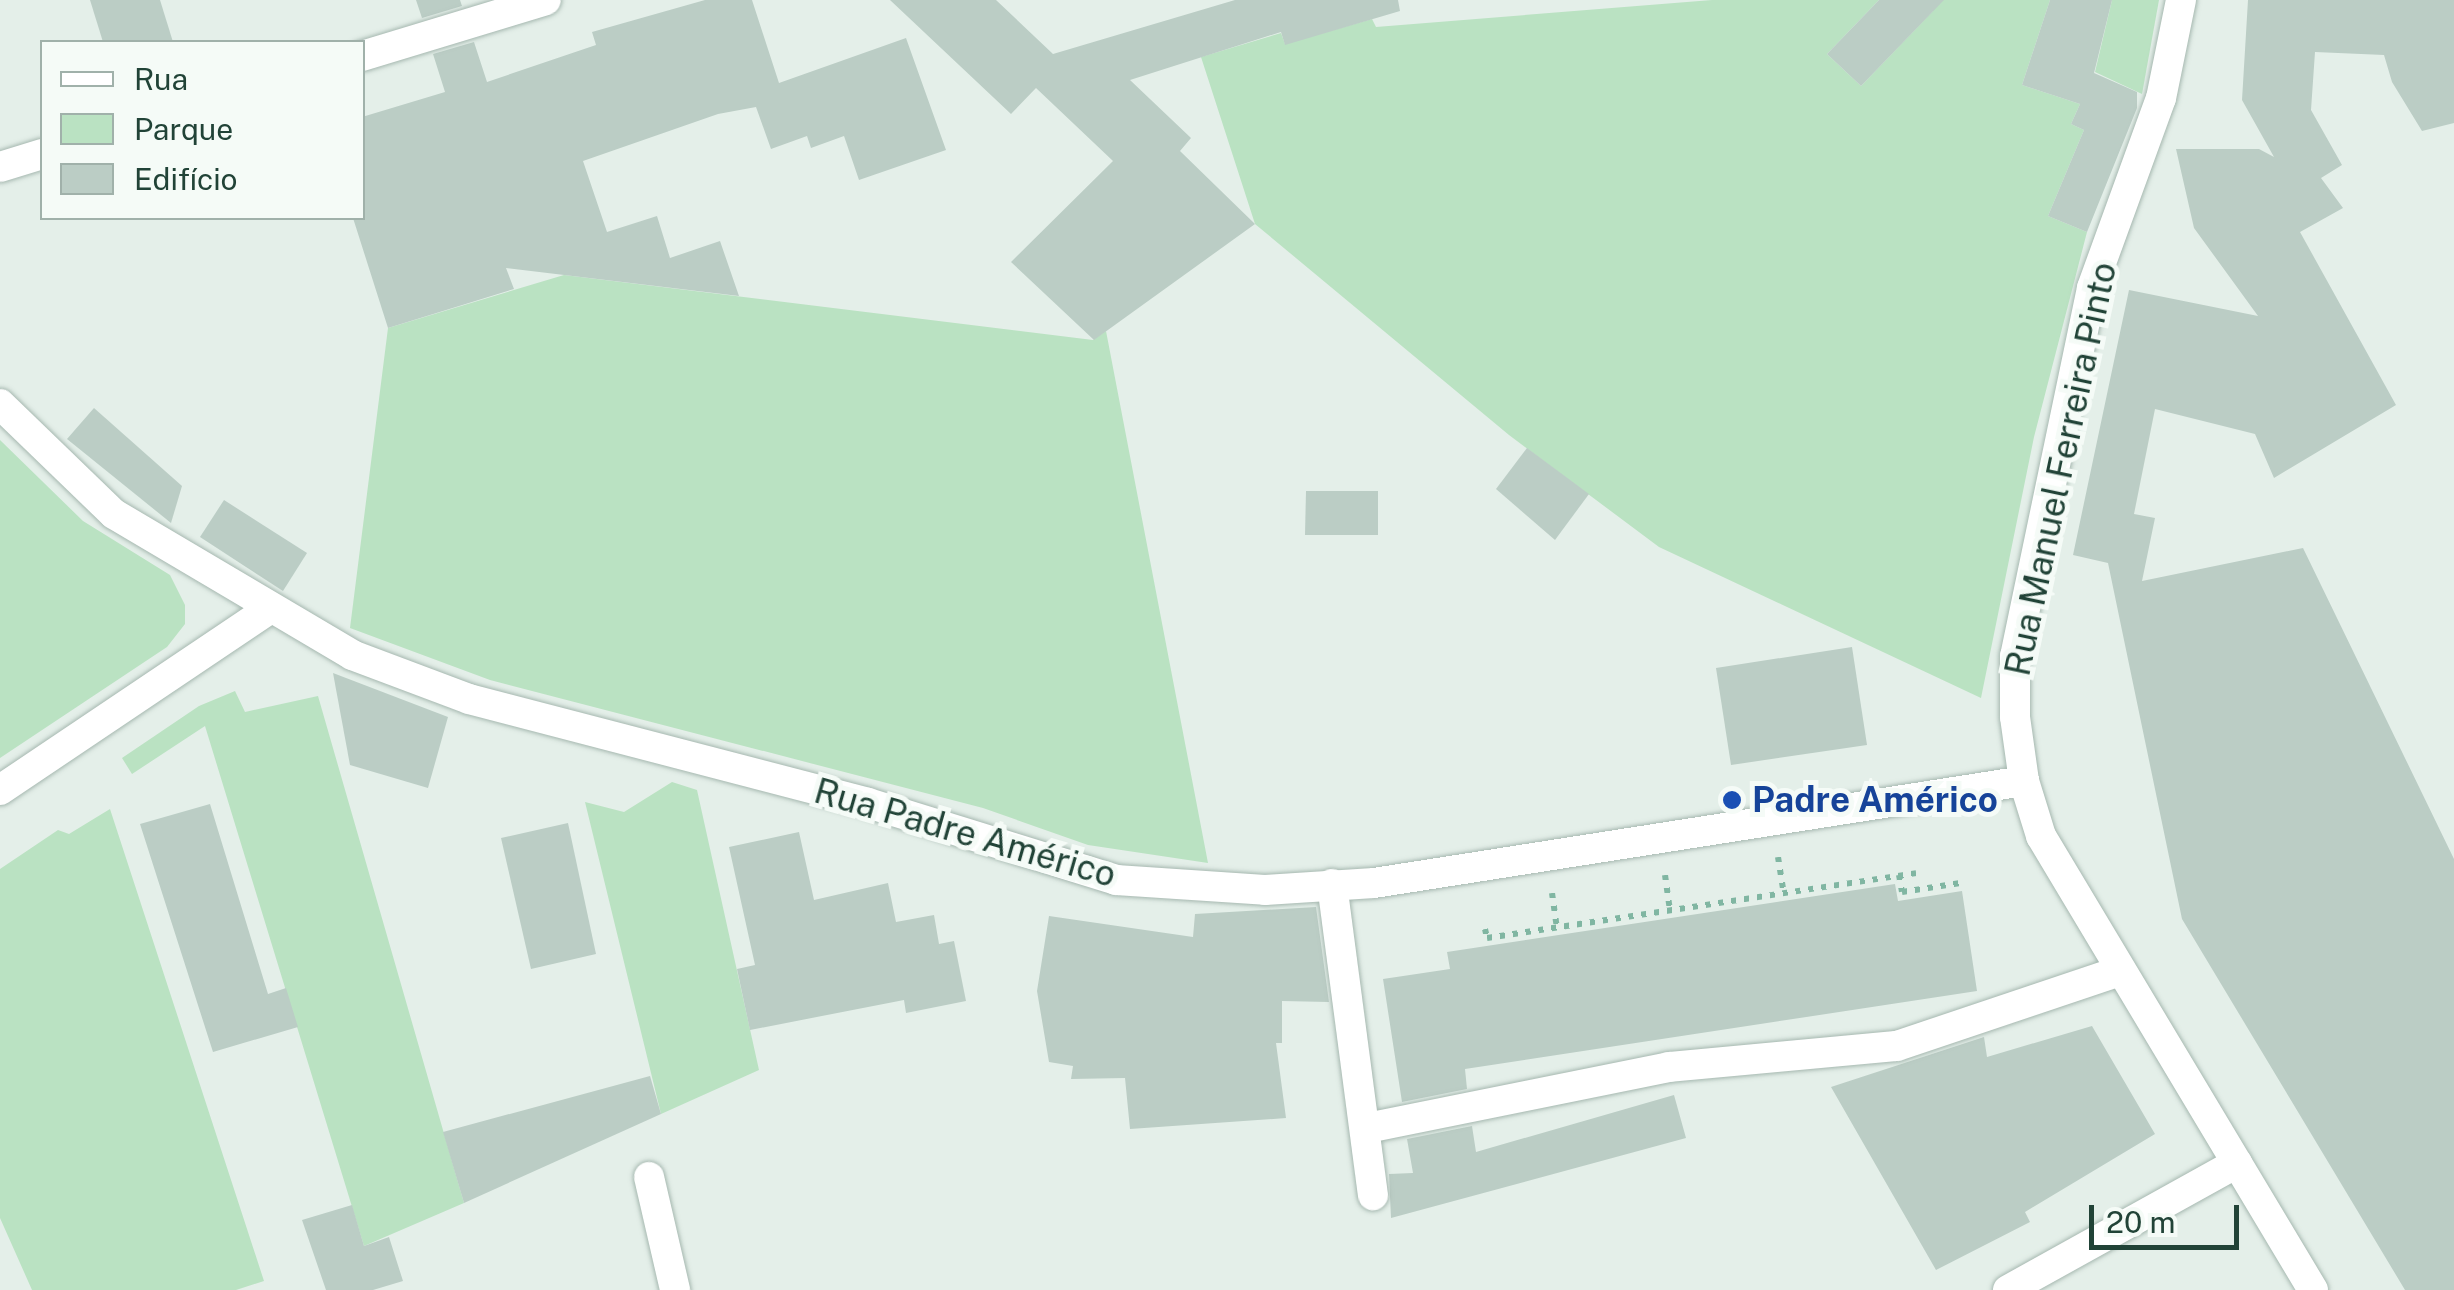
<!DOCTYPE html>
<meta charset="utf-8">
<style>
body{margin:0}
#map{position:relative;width:2454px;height:1290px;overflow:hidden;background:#e4efe9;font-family:"Public Sans",sans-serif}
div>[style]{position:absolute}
.green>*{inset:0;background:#bae2c2}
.building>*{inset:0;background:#bbcdc5}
.path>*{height:6px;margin-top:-3px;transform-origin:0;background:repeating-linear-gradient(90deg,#80b6a2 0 5px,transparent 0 13px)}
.roads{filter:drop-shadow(0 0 2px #a6b8b0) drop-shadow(0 0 2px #a6b8b0)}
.minor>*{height:30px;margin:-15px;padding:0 15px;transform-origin:15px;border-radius:15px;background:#fff}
.dots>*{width:28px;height:28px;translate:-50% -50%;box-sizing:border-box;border:5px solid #f5fbf7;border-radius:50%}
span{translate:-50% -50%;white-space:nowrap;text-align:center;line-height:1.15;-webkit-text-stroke:10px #f5fbf7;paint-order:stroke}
.street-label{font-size:35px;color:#214337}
.transit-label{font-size:35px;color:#164399;font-weight:700}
.left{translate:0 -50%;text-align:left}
.legend{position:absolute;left:40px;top:40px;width:325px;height:180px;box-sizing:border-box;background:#f5fbf7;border:2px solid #a0b1aa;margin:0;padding:12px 18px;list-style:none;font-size:30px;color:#214337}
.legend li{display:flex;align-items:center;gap:20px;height:50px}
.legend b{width:50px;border:2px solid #a0b1aa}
.scale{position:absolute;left:2089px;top:1205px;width:150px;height:45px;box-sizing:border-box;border:5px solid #214337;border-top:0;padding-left:12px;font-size:30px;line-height:35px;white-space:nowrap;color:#214337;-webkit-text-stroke:8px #f5fbf7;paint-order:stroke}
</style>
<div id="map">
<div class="green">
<i style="clip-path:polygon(1712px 0,1879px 0,1827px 54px,1861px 86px,1933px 11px,1922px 0,2050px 0,2022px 85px,2080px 104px,2071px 124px,2084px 130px,2048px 216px,2087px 232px,2034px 437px,1981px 698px,1659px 547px,1509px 435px,1255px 224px,1201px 57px,1281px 33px,1285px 44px,1372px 19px,1376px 27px)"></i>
<i style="clip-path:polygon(2112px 0,2159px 0,2142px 94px,2095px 72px)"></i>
<i style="clip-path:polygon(564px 275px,1093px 340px,1106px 331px,1208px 863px,1088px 845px,983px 808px,490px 680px,350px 628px,388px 328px)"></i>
<i style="clip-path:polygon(0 440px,83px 521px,170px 575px,185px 605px,185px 624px,167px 647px,0 758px)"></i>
<i style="clip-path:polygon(235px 691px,245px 712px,318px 696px,464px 1203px,364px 1246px,205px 726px,132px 774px,122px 758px,199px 706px)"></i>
<i style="clip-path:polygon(672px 782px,697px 790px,759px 1070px,661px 1114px,585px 802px,624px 812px)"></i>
<i style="clip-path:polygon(110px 809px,264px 1281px,236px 1290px,32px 1290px,0 1218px,0 869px,58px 830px,69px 834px)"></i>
</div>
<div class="building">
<i style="clip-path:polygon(90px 0,160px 0,173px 42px,103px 42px)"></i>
<i style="clip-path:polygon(416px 0,460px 0,462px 6px,422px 18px)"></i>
<i style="clip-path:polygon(705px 0,752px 0,779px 83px,906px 38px,946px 150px,859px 180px,844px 136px,811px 148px,807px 136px,771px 149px,756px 107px,718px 114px,583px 161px,607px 232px,657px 216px,670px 258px,720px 241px,739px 296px,506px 268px,514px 289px,388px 328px,353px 218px,362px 218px,362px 117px,445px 92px,433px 54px,474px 42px,487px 82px,596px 45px,592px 32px)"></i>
<i style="clip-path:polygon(890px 0,996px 0,1053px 54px,1235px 0,1398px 0,1400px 11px,1285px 45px,1281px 32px,1130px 80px,1191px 138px,1180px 151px,1255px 224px,1094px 340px,1011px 262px,1113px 161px,1036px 88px,1011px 114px)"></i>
<i style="clip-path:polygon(1879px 0,1944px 0,1861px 86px,1827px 54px)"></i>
<i style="clip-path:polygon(2050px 0,2112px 0,2094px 73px,2137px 92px,2137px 108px,2087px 232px,2048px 216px,2084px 130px,2071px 124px,2080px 104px,2022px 85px)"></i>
<i style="clip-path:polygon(2248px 0,2454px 0,2454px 123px,2422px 131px,2392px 82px,2384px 55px,2315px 52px,2311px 110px,2342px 165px,2321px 178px,2343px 208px,2300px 232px,2396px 405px,2274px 478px,2255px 434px,2155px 409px,2134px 514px,2155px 518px,2142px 581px,2303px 548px,2454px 859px,2454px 1290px,2405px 1290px,2182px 919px,2108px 563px,2073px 555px,2129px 290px,2258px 316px,2194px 228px,2176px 149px,2259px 149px,2274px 157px,2242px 100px)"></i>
<i style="clip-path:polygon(94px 408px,182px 486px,171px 523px,67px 439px)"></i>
<i style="clip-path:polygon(1527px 448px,1589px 494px,1555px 540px,1496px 489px)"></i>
<i style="clip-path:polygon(1306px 491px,1378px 491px,1378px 535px,1305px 535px)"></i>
<i style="clip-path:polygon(224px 500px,307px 553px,283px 591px,200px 537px)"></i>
<i style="clip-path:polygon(1852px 647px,1867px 745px,1731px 765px,1716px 668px)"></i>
<i style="clip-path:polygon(333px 673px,448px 717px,428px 788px,350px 765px)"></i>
<i style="clip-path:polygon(210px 804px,268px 994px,286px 988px,298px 1027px,213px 1052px,140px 824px)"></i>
<i style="clip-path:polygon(568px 823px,596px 954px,531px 969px,501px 838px)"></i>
<i style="clip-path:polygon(799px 832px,814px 900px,888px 883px,896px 922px,934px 915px,939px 944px,954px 941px,966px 1001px,906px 1013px,904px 1000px,750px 1030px,737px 969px,755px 965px,729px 847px)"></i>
<i style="clip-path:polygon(1895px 884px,1898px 901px,1962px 891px,1977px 991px,1465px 1069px,1467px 1089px,1402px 1102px,1383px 979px,1450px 969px,1447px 952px)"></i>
<i style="clip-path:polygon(1316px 907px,1329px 1002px,1282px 1001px,1282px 1043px,1276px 1043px,1286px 1118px,1130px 1129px,1125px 1078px,1071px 1079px,1073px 1066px,1049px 1062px,1037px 991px,1049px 916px,1193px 937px,1195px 914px)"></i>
<i style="clip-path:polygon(2092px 1026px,2155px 1134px,2025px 1212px,2030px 1222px,1936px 1270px,1831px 1087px,1984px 1037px,1987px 1057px)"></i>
<i style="clip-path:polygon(650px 1076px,661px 1114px,464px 1203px,443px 1132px)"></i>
<i style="clip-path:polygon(1674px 1095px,1686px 1138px,1391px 1218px,1389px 1174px,1413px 1173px,1407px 1139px,1472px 1126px,1476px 1152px)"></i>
<i style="clip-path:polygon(352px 1205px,364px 1246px,389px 1237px,403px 1281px,373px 1290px,326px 1290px,302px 1220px)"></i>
</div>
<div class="path">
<i style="left:1778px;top:857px;width:36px;rotate:81deg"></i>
<i style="left:1665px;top:875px;width:35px;rotate:82deg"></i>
<i style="left:1899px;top:875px;width:17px;rotate:80deg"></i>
<i style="left:1902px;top:892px;width:59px;rotate:-8.8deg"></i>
<i style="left:1552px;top:893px;width:34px;rotate:82deg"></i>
<i style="left:1485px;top:929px;width:9px;rotate:77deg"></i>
<i style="left:1487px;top:938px;width:434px;rotate:-8.6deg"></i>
</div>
<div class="roads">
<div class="minor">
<i style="left:2181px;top:0;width:100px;rotate:101.5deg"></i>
<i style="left:2161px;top:98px;width:202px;rotate:110deg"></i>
<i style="left:2092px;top:288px;width:376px;rotate:101.8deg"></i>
<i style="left:2015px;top:656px;width:61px;rotate:90deg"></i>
<i style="left:2015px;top:717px;width:65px;rotate:82deg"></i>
<i style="left:2024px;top:781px;width:58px;rotate:72.8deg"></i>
<i style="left:2041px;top:836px;width:529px;rotate:59.07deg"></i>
<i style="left:362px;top:56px;width:192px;rotate:-16.9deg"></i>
<i style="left:0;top:167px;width:44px;rotate:-17.2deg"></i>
<i style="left:0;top:404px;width:158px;rotate:44deg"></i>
<i style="left:114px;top:514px;width:277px;rotate:30.6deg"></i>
<i style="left:352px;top:655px;width:125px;rotate:20.6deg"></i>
<i style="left:469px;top:699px;width:412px;rotate:14.6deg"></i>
<i style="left:868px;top:803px;width:260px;rotate:17.2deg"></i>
<i style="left:1116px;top:880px;width:149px;rotate:3.8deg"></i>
<i style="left:1265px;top:890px;width:109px;rotate:-3.7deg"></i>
<i style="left:1374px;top:883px;width:658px;rotate:-8.92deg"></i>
<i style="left:0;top:790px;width:324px;rotate:-33.9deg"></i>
<i style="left:1332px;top:884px;width:314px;rotate:82.5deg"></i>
<i style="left:1367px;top:1128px;width:308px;rotate:-11.4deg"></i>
<i style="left:1669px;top:1067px;width:229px;rotate:-5.3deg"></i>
<i style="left:1897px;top:1046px;width:232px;rotate:-18.6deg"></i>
<i style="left:649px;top:1177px;width:116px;rotate:77deg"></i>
<i style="left:2008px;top:1290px;width:262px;rotate:-29deg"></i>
</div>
</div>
<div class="dots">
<i style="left:1732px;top:800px;background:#1a4fb4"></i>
</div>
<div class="street-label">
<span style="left:2061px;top:469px;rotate:-78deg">Rua Manuel Ferreira Pinto</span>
<span style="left:965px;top:833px;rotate:16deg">Rua Padre Américo</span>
</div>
<div class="transit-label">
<span class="left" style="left:1752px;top:800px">Padre Américo</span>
</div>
<ul class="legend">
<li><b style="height:12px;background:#fff"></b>Rua</li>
<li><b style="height:28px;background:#bae2c2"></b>Parque</li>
<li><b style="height:28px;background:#bbcdc5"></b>Edifício</li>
</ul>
<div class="scale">20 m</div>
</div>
